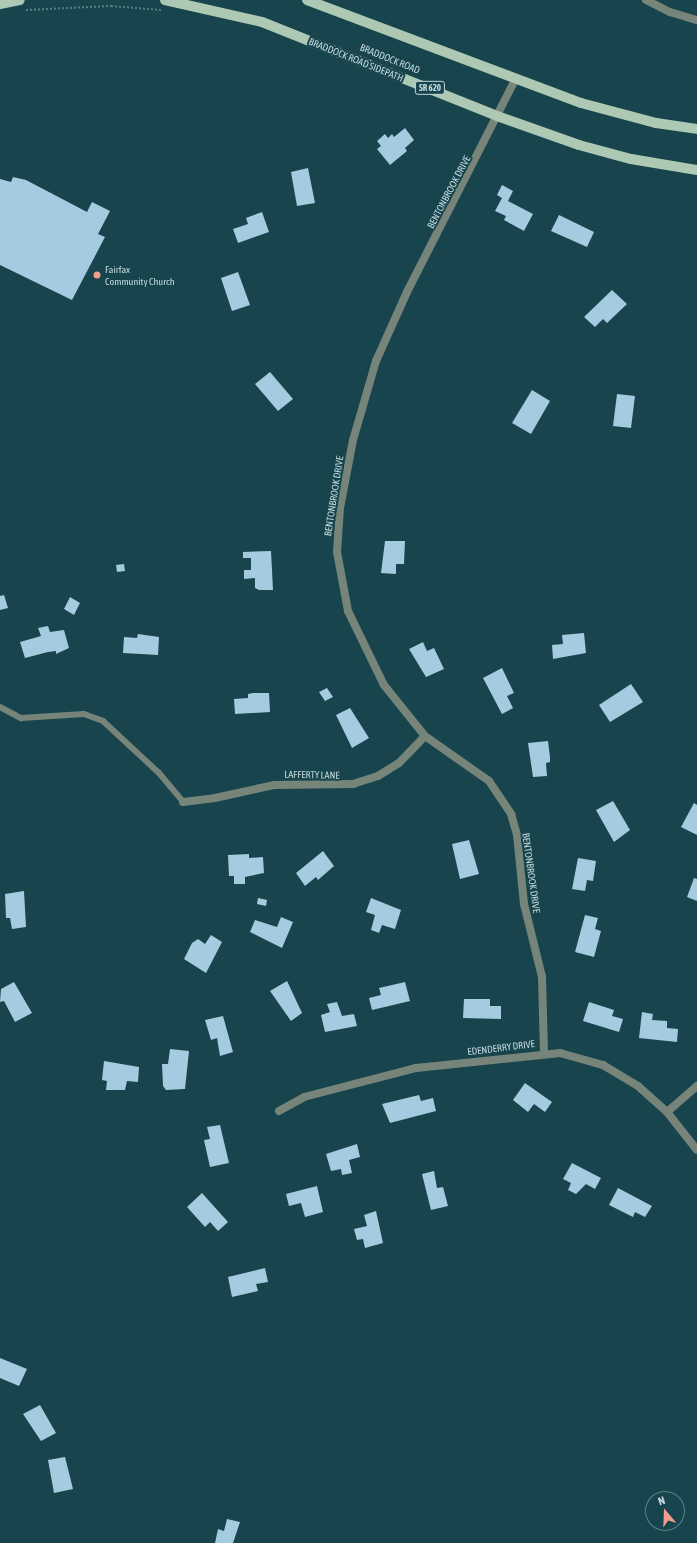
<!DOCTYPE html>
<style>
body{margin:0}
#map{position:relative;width:697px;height:1543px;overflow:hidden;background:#18454d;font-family:"Asap Condensed",sans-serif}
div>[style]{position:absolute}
.building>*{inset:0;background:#a4cbdf}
.path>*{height:2px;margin-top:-1px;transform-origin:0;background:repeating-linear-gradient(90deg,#577c82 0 2px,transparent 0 4px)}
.lane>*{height:6px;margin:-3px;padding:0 3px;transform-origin:3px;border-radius:3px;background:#778479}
.street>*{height:8px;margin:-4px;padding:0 4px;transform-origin:4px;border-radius:4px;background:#778479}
.primary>*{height:10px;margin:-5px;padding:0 5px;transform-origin:5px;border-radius:5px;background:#adc9b3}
.dots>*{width:11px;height:11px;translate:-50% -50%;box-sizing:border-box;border:2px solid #18454d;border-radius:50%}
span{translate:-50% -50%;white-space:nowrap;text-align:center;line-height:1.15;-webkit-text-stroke:4px #18454d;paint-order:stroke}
.shield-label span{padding:1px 3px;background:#18454d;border:1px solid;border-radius:3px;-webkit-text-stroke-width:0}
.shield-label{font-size:9px;color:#c1d8dc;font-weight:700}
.street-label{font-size:10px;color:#c1d8dc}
.poi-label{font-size:10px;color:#c1d8dc}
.left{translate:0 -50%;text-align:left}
.north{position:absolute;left:645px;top:1491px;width:40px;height:40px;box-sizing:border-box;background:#18454d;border:1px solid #5c8086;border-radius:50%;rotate:341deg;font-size:11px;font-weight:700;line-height:16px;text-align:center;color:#c1d8dc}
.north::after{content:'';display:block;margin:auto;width:14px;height:18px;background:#f49d8c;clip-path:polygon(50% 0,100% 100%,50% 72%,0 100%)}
</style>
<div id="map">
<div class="building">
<i style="clip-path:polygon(405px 128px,414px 140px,405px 148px,407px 151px,390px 165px,377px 149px,381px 146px,377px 141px,385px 134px,388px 138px,392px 134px,394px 137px)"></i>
<i style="clip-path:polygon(308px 168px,315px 203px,297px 206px,291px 172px)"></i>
<i style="clip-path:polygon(13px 177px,26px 180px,87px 212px,92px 202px,110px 211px,98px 234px,105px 237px,72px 300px,0 265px,0 179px,11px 182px)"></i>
<i style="clip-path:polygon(502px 185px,513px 191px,508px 201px,533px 214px,524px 231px,504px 220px,506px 216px,495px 211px,502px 198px,497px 195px)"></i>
<i style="clip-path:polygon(262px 212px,269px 232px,238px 243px,233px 229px,248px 224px,246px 218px)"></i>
<i style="clip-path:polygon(559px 215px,594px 232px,587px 247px,551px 231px)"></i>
<i style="clip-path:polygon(238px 272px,250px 305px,232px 311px,221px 278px)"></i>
<i style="clip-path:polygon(612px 290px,627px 304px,607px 323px,603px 319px,595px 327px,584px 317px)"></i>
<i style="clip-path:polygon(270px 372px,293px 399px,278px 411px,255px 384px)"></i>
<i style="clip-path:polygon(532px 390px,550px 401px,531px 434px,512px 423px)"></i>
<i style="clip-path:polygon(617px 394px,635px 396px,631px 428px,613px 426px)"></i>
<i style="clip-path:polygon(385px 541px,405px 541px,404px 564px,396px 564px,396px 574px,381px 573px)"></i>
<i style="clip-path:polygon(271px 551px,273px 590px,259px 590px,255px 588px,255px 578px,244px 579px,244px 570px,251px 570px,251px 558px,243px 558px,243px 552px)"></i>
<i style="clip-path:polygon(124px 564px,125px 571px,117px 572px,116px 565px)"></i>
<i style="clip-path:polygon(4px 595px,8px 608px,0 610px,0 596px)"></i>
<i style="clip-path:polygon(70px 597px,80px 603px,74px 615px,64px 609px)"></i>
<i style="clip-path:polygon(48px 626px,50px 632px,64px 630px,69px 648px,56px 654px,56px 651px,48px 652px,25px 658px,20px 642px,41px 636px,38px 628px)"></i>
<i style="clip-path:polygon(584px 633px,586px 653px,553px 659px,552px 645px,563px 644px,562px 635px)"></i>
<i style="clip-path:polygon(138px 634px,159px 637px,158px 655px,123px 653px,124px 637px,137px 638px)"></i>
<i style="clip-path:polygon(423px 642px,427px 651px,434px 648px,444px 669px,426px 677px,409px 649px)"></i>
<i style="clip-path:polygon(502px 668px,514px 693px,507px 696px,513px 708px,502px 714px,483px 678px)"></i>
<i style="clip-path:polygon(631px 684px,643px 702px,610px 722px,599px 705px)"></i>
<i style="clip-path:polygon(327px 688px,333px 697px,325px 701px,319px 692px)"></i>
<i style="clip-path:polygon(253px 693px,269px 693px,270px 712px,235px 714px,234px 699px,248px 698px,248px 694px)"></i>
<i style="clip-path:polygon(350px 708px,369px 738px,352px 748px,336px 715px)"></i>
<i style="clip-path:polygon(548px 741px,550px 757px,550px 762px,546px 763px,547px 776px,533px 777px,528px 743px)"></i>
<i style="clip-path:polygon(613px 801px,630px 830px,614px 842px,596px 810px)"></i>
<i style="clip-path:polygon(694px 803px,697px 805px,697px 835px,681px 827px)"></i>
<i style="clip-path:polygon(469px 840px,479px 874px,460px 879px,452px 844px)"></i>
<i style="clip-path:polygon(323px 851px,334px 866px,318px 880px,316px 877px,305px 886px,296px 873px)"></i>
<i style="clip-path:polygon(249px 854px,249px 858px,263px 857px,264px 873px,245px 877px,245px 884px,234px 884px,234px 876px,229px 876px,228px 855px)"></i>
<i style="clip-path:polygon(578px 858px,596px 861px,593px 881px,587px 880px,585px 891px,572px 889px)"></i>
<i style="clip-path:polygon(694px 878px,697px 879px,697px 901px,687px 897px)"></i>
<i style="clip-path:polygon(24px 891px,26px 927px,12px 929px,10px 918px,6px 918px,5px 894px)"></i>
<i style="clip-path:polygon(258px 898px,267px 900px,266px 906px,257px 904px)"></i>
<i style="clip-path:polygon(371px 898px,401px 910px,395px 929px,382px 925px,379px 933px,371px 930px,375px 915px,366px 912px)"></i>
<i style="clip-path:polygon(585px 915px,598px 918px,595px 929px,601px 931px,594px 957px,575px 952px)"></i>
<i style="clip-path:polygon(281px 917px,293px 922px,282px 948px,250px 932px,255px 920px,277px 927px)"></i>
<i style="clip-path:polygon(211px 935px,222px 942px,206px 973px,184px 959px,192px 943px,198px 939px,205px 944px)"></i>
<i style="clip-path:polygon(287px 981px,302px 1013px,291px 1021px,270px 991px)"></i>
<i style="clip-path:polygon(14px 982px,32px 1013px,15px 1022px,4px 1001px,0 1002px,1px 989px)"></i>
<i style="clip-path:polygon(405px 982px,410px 1001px,372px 1010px,369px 998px,381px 995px,379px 988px)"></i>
<i style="clip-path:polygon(464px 999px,490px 999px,490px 1006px,501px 1006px,501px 1019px,463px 1018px)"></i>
<i style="clip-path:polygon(337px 1002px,342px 1016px,354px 1014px,357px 1026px,325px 1032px,321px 1015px,330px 1012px,327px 1004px)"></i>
<i style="clip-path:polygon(589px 1002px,614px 1010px,612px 1016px,623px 1019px,619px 1032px,583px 1021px)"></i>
<i style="clip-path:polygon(642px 1012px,653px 1014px,652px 1020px,667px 1021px,667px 1028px,678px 1029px,677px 1042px,639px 1038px)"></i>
<i style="clip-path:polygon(223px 1016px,233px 1052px,220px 1056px,217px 1038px,211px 1040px,205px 1020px)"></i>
<i style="clip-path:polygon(170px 1049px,189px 1051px,185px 1089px,166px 1090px,163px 1086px,162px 1064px,168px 1064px)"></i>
<i style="clip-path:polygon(104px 1061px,139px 1067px,138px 1082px,127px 1081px,125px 1090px,106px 1090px,107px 1081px,102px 1080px)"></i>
<i style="clip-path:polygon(525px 1083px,552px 1102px,545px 1112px,534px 1104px,528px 1112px,513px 1100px)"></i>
<i style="clip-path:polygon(419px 1095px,421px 1101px,433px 1098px,436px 1111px,390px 1123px,382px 1104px)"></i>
<i style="clip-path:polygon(220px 1125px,229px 1163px,210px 1167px,204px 1140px,210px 1139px,207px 1127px)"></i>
<i style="clip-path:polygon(357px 1144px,360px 1157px,349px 1160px,352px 1173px,342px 1175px,341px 1169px,331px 1171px,326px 1154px)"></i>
<i style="clip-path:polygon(572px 1163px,601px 1178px,595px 1189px,586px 1184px,576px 1194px,568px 1190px,571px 1183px,563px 1179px)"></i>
<i style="clip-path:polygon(434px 1171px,437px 1188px,443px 1187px,448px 1206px,431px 1210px,422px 1174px)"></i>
<i style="clip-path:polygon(317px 1186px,323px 1212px,305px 1217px,301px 1203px,289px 1206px,286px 1194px)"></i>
<i style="clip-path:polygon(618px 1188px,652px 1206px,645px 1217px,635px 1212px,633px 1217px,609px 1205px)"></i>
<i style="clip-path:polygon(202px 1193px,228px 1222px,218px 1231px,210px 1222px,205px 1227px,187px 1207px)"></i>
<i style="clip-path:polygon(376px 1211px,383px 1243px,365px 1248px,363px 1239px,357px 1240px,354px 1229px,367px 1226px,364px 1215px)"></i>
<i style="clip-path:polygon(265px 1268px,268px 1282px,256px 1284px,258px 1291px,232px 1297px,228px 1277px)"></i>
<i style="clip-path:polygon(0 1358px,27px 1369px,19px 1386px,0 1378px)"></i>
<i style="clip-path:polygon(40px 1405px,56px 1433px,41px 1441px,23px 1414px)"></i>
<i style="clip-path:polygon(65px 1457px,73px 1489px,54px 1493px,48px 1460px)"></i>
<i style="clip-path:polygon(227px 1519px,240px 1522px,233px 1543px,215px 1543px,218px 1529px,224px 1531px)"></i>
</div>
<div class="path">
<i style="left:26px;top:10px;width:85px;rotate:-2.7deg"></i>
<i style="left:111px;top:6px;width:50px;rotate:4.6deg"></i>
</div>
<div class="lane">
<i style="left:0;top:707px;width:24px;rotate:28deg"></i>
<i style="left:21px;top:718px;width:63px;rotate:-3.6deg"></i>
<i style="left:84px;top:714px;width:20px;rotate:20deg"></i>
<i style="left:103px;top:721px;width:76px;rotate:42.9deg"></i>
<i style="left:159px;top:773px;width:38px;rotate:50deg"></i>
</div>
<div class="street">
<i style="left:646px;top:0;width:27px;rotate:27deg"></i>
<i style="left:670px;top:12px;width:28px;rotate:17deg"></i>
<i style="left:516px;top:78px;width:240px;rotate:117deg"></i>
<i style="left:407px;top:292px;width:76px;rotate:114.2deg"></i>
<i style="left:376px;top:361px;width:82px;rotate:106.2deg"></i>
<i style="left:353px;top:440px;width:69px;rotate:100.8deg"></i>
<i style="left:340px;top:508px;width:44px;rotate:93.9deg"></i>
<i style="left:337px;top:552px;width:60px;rotate:79.4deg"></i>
<i style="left:348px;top:611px;width:82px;rotate:64.1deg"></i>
<i style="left:384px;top:685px;width:65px;rotate:51.2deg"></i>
<i style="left:425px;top:736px;width:78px;rotate:35.1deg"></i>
<i style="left:489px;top:781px;width:40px;rotate:56deg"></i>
<i style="left:511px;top:814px;width:22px;rotate:74deg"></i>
<i style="left:517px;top:835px;width:69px;rotate:84.2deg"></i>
<i style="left:524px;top:904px;width:75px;rotate:76.1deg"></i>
<i style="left:542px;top:977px;width:75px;rotate:88.5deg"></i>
<i style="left:183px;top:802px;width:32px;rotate:-7deg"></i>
<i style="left:215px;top:798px;width:60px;rotate:-12.4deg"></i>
<i style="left:274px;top:785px;width:79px;rotate:-0.7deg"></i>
<i style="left:353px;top:784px;width:26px;rotate:-18deg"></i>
<i style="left:378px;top:776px;width:25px;rotate:-32deg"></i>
<i style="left:399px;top:763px;width:37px;rotate:-46deg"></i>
<i style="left:279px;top:1111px;width:29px;rotate:-29deg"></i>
<i style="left:304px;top:1097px;width:116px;rotate:-14.5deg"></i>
<i style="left:416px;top:1068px;width:145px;rotate:-5.9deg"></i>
<i style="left:560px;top:1053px;width:45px;rotate:15.6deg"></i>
<i style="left:603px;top:1065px;width:41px;rotate:31deg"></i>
<i style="left:638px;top:1086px;width:39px;rotate:42deg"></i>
<i style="left:667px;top:1112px;width:48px;rotate:51.7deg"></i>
<i style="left:667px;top:1112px;width:40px;rotate:-41deg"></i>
</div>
<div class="primary">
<i style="left:165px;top:0;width:99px;rotate:12.8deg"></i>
<i style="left:262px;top:22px;width:253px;rotate:21.8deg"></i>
<i style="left:497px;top:116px;width:87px;rotate:19.5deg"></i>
<i style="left:579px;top:145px;width:54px;rotate:15.1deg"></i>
<i style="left:631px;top:159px;width:67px;rotate:9.5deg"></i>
<i style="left:307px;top:0;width:293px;rotate:20.6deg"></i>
<i style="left:581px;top:103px;width:78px;rotate:14.9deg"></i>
<i style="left:656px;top:123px;width:41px;rotate:8.3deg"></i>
<i style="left:0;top:4px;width:20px;rotate:-11deg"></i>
</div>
<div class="dots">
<i style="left:97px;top:275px;background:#f49d8c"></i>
</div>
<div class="shield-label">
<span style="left:430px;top:88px">SR 620</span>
</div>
<div class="street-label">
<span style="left:390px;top:59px;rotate:22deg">BRADDOCK ROAD</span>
<span style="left:356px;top:60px;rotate:22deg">BRADDOCK ROAD SIDEPATH</span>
<span style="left:449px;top:192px;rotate:-62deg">BENTONBROOK DRIVE</span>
<span style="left:334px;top:496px;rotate:-81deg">BENTONBROOK DRIVE</span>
<span style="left:312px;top:775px;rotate:1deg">LAFFERTY LANE</span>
<span style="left:531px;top:873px;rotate:82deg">BENTONBROOK DRIVE</span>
<span style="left:501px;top:1048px;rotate:-7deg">EDENDERRY DRIVE</span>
</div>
<div class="poi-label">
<span class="left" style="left:105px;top:275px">Fairfax<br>Community Church</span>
</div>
<div class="north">N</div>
</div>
